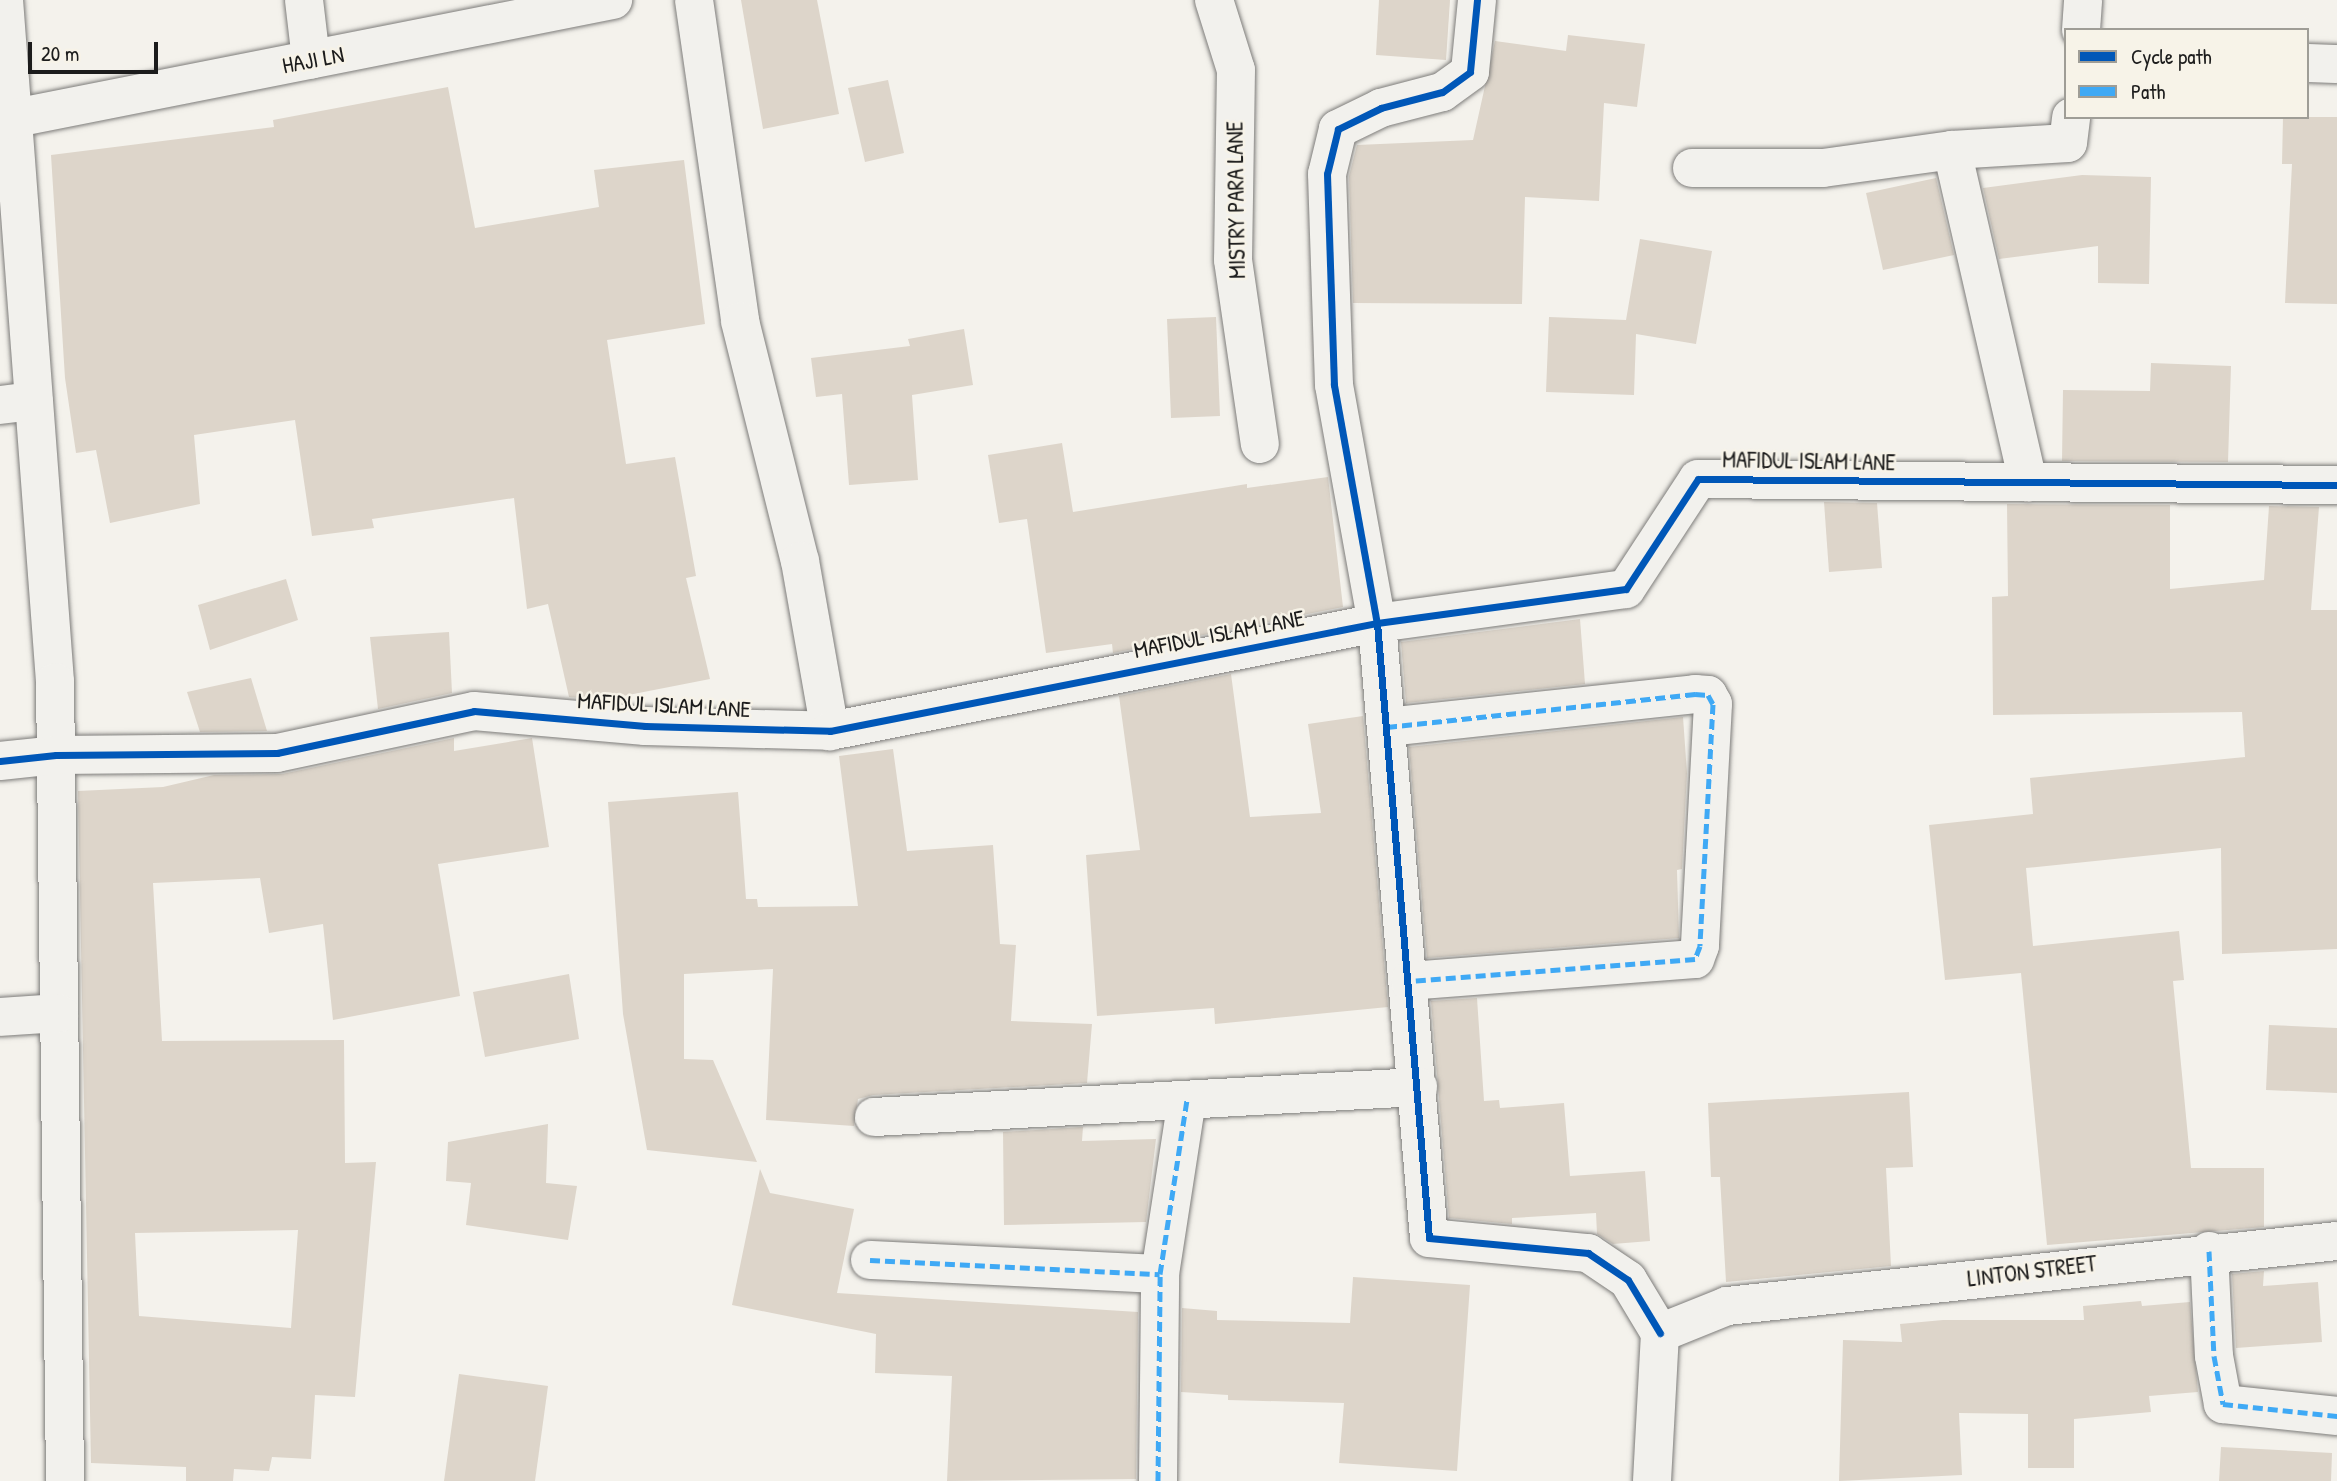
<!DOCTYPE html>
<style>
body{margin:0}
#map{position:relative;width:2337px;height:1481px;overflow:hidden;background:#f4f2ec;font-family:"Patrick Hand",sans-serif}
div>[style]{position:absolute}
.building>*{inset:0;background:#ddd5ca}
.roads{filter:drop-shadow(0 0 2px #7d7c7a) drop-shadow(0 0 2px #7d7c7a)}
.minor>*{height:38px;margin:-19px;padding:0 19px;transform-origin:19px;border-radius:19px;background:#f2f1ed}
.quiet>*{height:5px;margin-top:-2.5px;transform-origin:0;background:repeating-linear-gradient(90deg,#3fa9f5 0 10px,transparent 0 15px)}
.cycleway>*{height:7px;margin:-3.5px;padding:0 3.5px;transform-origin:3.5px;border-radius:3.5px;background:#0057b8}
span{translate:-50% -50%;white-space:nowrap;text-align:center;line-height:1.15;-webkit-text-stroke:5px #f7f3e8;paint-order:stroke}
.street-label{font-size:23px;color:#1c1c1c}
.legend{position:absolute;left:2064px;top:28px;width:245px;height:91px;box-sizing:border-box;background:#f7f3e8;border:2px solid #9f9d96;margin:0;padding:9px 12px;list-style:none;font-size:21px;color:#1c1c1c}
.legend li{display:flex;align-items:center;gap:14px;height:35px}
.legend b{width:35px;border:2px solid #9f9d96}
.scale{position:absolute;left:28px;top:42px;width:130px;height:32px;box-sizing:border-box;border:4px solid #1c1c1c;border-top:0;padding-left:9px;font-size:21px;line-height:24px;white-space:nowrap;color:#1c1c1c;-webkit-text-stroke:5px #f7f3e8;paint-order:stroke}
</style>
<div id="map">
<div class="building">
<i style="clip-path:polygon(741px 0,817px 0,839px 114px,763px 129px)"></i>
<i style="clip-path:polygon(1379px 0,1450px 0,1446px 60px,1376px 55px)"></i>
<i style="clip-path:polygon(1568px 35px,1645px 44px,1637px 107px,1604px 103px,1599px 201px,1525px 197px,1522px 304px,1353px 303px,1349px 176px,1357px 145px,1473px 140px,1495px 41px,1566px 51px)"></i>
<i style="clip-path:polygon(888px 80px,904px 153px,865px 162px,848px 88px)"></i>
<i style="clip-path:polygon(448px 87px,475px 228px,599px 207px,594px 170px,684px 160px,705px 324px,607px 340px,626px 464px,675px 457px,696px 576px,686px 578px,710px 679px,603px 700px,569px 697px,548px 604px,527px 609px,514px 498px,372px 519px,374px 528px,312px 536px,295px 420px,194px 435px,200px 504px,110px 523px,96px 450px,76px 453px,65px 378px,51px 155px,274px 127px,273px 120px)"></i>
<i style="clip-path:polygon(2283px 117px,2337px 117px,2337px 304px,2285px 303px,2292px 164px,2282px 164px)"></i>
<i style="clip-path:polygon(2082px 175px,2151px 177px,2149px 284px,2098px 283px,2098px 246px,1999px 259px,1983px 188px)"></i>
<i style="clip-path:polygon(1936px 178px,1954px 255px,1883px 270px,1866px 193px)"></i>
<i style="clip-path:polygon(1640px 239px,1712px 251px,1696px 344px,1636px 334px,1634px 395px,1546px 392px,1549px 317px,1626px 320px)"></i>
<i style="clip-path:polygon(1216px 317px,1220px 416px,1171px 418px,1167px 319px)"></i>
<i style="clip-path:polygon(964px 329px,973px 385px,912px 395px,918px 480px,849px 485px,842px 394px,816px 397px,811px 358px,910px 346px,908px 339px)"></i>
<i style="clip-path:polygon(2151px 363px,2231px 366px,2228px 462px,2062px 461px,2063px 390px,2150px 391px)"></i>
<i style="clip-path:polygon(1062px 443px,1073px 512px,1247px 484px,1247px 488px,1328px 477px,1343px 607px,1113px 653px,1112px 644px,1046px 653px,1027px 519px,999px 523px,988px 455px)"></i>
<i style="clip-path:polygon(1824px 502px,1877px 503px,1882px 568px,1829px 572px)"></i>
<i style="clip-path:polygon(2007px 504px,2170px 505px,2170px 589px,2264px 580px,2269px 506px,2319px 507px,2311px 610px,2337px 610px,2337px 949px,2222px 954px,2221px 848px,2026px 868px,2033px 946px,2179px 931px,2184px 980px,2173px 981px,2191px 1168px,2264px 1168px,2264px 1227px,2047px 1245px,2021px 973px,1945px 980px,1929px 825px,2033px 814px,2030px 778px,2245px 757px,2242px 712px,1993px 715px,1992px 597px,2008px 596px)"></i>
<i style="clip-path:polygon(286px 579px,298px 620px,210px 650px,198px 605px)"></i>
<i style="clip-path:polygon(1580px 619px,1585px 684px,1406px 703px,1401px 642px)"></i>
<i style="clip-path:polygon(449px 632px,452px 693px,378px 709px,370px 637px)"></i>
<i style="clip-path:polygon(1231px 674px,1250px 817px,1321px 813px,1308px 724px,1363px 716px,1388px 1007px,1215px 1024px,1214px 1008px,1097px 1016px,1086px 855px,1140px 850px,1119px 696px)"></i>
<i style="clip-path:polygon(251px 678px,267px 731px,200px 732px,187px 692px)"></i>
<i style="clip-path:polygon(1683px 717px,1687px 773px,1682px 869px,1677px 870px,1679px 938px,1427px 958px,1409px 747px)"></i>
<i style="clip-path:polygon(evenodd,454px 738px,454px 751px,532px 738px,549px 847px,438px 864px,460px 996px,333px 1020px,323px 924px,269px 933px,260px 878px,153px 883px,162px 1041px,344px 1040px,345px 1163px,376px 1162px,355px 1397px,315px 1395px,311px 1459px,272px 1457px,269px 1471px,234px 1469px,233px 1481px,186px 1481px,186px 1467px,91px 1463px,78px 791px,163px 787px,214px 775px,282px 774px,454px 738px,298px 1230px,291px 1328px,139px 1316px,135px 1233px,298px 1230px)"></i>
<i style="clip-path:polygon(893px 749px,907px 851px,993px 845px,1000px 944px,1016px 945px,1011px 1021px,1092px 1024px,1087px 1083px,873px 1095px,858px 1099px,854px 1126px,766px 1120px,773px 969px,684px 974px,684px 1059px,713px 1060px,757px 1162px,647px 1150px,623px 1014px,608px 802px,738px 792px,746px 899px,757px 899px,758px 907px,858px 906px,839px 756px)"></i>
<i style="clip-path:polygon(569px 974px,579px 1039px,485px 1057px,473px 992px)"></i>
<i style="clip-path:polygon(1477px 998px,1484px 1101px,1499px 1100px,1500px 1108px,1564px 1103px,1570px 1176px,1645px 1171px,1650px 1241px,1613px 1244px,1597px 1234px,1596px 1213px,1512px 1218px,1512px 1224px,1449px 1218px,1431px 1001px)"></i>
<i style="clip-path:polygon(2269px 1025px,2337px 1028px,2337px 1093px,2266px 1090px)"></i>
<i style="clip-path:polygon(1909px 1092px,1913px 1167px,1886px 1168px,1891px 1266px,1726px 1282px,1720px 1177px,1711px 1177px,1708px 1103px)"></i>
<i style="clip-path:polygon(548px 1124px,546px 1183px,577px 1186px,568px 1240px,466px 1225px,471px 1183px,446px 1181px,448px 1142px)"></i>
<i style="clip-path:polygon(1083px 1127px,1082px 1141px,1156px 1139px,1146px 1222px,1004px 1225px,1003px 1132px)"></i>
<i style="clip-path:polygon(760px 1169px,770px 1193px,854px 1209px,837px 1293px,1138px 1312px,1136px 1479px,947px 1481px,952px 1376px,875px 1373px,876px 1334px,732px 1305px)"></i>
<i style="clip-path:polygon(2264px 1271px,2263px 1286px,2318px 1282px,2322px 1342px,2236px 1348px,2232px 1274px)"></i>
<i style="clip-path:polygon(1353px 1277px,1470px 1285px,1457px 1471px,1339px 1463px,1344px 1403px,1228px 1400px,1228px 1395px,1181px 1392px,1182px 1308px,1217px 1311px,1217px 1320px,1350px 1323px)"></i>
<i style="clip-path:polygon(2141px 1301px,2142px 1306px,2190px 1302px,2198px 1392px,2149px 1396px,2151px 1412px,2074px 1419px,2074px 1468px,2028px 1468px,2028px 1414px,1959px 1413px,1962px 1475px,1839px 1481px,1843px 1340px,1902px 1342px,1900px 1324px,1943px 1320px,2084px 1320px,2083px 1306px)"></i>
<i style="clip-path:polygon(459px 1374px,548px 1386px,535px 1481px,444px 1481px)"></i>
<i style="clip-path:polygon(2221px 1447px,2332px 1453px,2331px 1481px,2219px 1481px)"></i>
</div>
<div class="roads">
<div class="minor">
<i style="left:4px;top:0;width:684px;rotate:85.72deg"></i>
<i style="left:55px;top:682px;width:799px;rotate:89.28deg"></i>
<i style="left:304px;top:0;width:60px;rotate:83.3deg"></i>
<i style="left:694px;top:0;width:324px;rotate:81.8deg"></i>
<i style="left:740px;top:321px;width:247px;rotate:76deg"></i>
<i style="left:800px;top:561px;width:173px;rotate:80deg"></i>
<i style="left:1214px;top:0;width:73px;rotate:72.6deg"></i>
<i style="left:1236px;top:70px;width:190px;rotate:90.9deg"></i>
<i style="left:1233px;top:260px;width:186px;rotate:81.7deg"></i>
<i style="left:1477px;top:0;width:72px;rotate:95.6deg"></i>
<i style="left:1470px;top:72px;width:34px;rotate:144deg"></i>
<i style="left:1442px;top:92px;width:63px;rotate:165.3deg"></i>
<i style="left:1381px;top:108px;width:48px;rotate:154deg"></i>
<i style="left:1338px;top:129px;width:46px;rotate:103.7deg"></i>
<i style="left:1327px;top:174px;width:211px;rotate:88.1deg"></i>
<i style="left:1334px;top:385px;width:242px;rotate:79.8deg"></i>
<i style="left:1377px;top:623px;width:617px;rotate:85.17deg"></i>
<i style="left:1429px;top:1238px;width:160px;rotate:5.4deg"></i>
<i style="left:1588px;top:1253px;width:48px;rotate:34deg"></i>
<i style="left:1628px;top:1280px;width:62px;rotate:58.9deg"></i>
<i style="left:2081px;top:30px;width:30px;rotate:-86deg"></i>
<i style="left:2307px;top:63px;width:30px;rotate:2deg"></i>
<i style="left:0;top:121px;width:625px;rotate:-11.17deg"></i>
<i style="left:1952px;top:150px;width:341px;rotate:77.1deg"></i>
<i style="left:1692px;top:168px;width:131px"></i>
<i style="left:1823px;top:168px;width:130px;rotate:-7.9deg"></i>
<i style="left:1952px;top:150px;width:116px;rotate:-3.5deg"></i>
<i style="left:2068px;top:143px;width:26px;rotate:-83deg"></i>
<i style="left:0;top:405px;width:34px;rotate:-7deg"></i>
<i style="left:1387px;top:727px;width:310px;rotate:-6.1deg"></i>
<i style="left:1695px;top:694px;width:13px;rotate:4deg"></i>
<i style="left:1708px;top:695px;width:10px;rotate:61deg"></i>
<i style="left:1713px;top:704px;width:242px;rotate:93.1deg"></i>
<i style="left:1700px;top:946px;width:14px;rotate:111deg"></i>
<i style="left:1695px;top:959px;width:286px;rotate:175.6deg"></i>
<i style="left:0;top:761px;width:56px;rotate:-6.1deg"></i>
<i style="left:56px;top:755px;width:221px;rotate:-0.5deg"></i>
<i style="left:277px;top:753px;width:201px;rotate:-12deg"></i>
<i style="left:474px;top:711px;width:172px;rotate:5deg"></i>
<i style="left:645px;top:726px;width:185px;rotate:1.5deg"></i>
<i style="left:830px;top:731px;width:558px;rotate:-11.17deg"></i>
<i style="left:1377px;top:623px;width:251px;rotate:-7.8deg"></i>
<i style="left:1626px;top:589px;width:131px;rotate:-56.8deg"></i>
<i style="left:1698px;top:479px;width:639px;rotate:0.54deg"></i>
<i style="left:0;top:1017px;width:59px;rotate:-3.9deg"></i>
<i style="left:874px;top:1117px;width:545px;rotate:-3.16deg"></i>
<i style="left:2209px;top:1251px;width:105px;rotate:87.3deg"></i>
<i style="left:2214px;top:1356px;width:49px;rotate:79.4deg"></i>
<i style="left:2223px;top:1404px;width:115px;rotate:6deg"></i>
<i style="left:870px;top:1260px;width:290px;rotate:2.8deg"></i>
<i style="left:1158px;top:1481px;width:207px;rotate:-89.4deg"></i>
<i style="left:1160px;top:1274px;width:176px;rotate:-81.2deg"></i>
<i style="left:1652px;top:1481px;width:148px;rotate:-86.9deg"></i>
<i style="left:1660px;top:1333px;width:72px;rotate:-21.9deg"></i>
<i style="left:1727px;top:1306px;width:613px;rotate:-6.08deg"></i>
</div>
</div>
<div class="quiet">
<i style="left:1387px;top:727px;width:310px;rotate:-6.1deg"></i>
<i style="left:1695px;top:694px;width:13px;rotate:4deg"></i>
<i style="left:1708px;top:695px;width:10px;rotate:61deg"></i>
<i style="left:1713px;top:704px;width:242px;rotate:93.1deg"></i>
<i style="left:1700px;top:946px;width:14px;rotate:111deg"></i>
<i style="left:1695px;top:959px;width:286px;rotate:175.6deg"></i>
<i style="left:2209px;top:1251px;width:105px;rotate:87.3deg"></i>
<i style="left:2214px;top:1356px;width:49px;rotate:79.4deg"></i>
<i style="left:2223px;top:1404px;width:115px;rotate:6deg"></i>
<i style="left:870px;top:1260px;width:290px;rotate:2.8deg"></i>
<i style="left:1158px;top:1481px;width:207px;rotate:-89.4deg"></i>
<i style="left:1160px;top:1274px;width:176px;rotate:-81.2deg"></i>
</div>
<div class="cycleway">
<i style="left:1477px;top:0;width:72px;rotate:95.6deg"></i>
<i style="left:1470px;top:72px;width:34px;rotate:144deg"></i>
<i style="left:1442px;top:92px;width:63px;rotate:165.3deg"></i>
<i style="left:1381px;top:108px;width:48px;rotate:154deg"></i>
<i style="left:1338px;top:129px;width:46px;rotate:103.7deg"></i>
<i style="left:1327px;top:174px;width:211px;rotate:88.1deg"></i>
<i style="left:1334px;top:385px;width:242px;rotate:79.8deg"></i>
<i style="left:1377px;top:623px;width:617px;rotate:85.17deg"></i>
<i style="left:1429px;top:1238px;width:160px;rotate:5.4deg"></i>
<i style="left:1588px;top:1253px;width:48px;rotate:34deg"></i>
<i style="left:1628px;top:1280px;width:62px;rotate:58.9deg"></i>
<i style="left:0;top:761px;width:56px;rotate:-6.1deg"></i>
<i style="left:56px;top:755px;width:221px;rotate:-0.5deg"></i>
<i style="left:277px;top:753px;width:201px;rotate:-12deg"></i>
<i style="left:474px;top:711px;width:172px;rotate:5deg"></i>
<i style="left:645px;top:726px;width:185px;rotate:1.5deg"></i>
<i style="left:830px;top:731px;width:558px;rotate:-11.17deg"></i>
<i style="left:1377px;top:623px;width:251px;rotate:-7.8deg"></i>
<i style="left:1626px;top:589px;width:131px;rotate:-56.8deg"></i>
<i style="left:1698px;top:479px;width:639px;rotate:0.54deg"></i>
</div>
<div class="street-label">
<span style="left:313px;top:60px;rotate:-11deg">HAJI LN</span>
<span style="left:1236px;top:200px;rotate:-91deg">MISTRY PARA LANE</span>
<span style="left:1809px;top:461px;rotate:1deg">MAFIDUL ISLAM LANE</span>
<span style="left:1219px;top:634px;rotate:-11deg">MAFIDUL ISLAM LANE</span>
<span style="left:664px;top:705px;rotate:3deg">MAFIDUL ISLAM LANE</span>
<span style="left:2032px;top:1271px;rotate:-7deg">LINTON STREET</span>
</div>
<ul class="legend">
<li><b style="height:9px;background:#0057b8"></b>Cycle path</li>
<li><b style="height:9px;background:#3fa9f5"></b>Path</li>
</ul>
<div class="scale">20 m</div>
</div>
